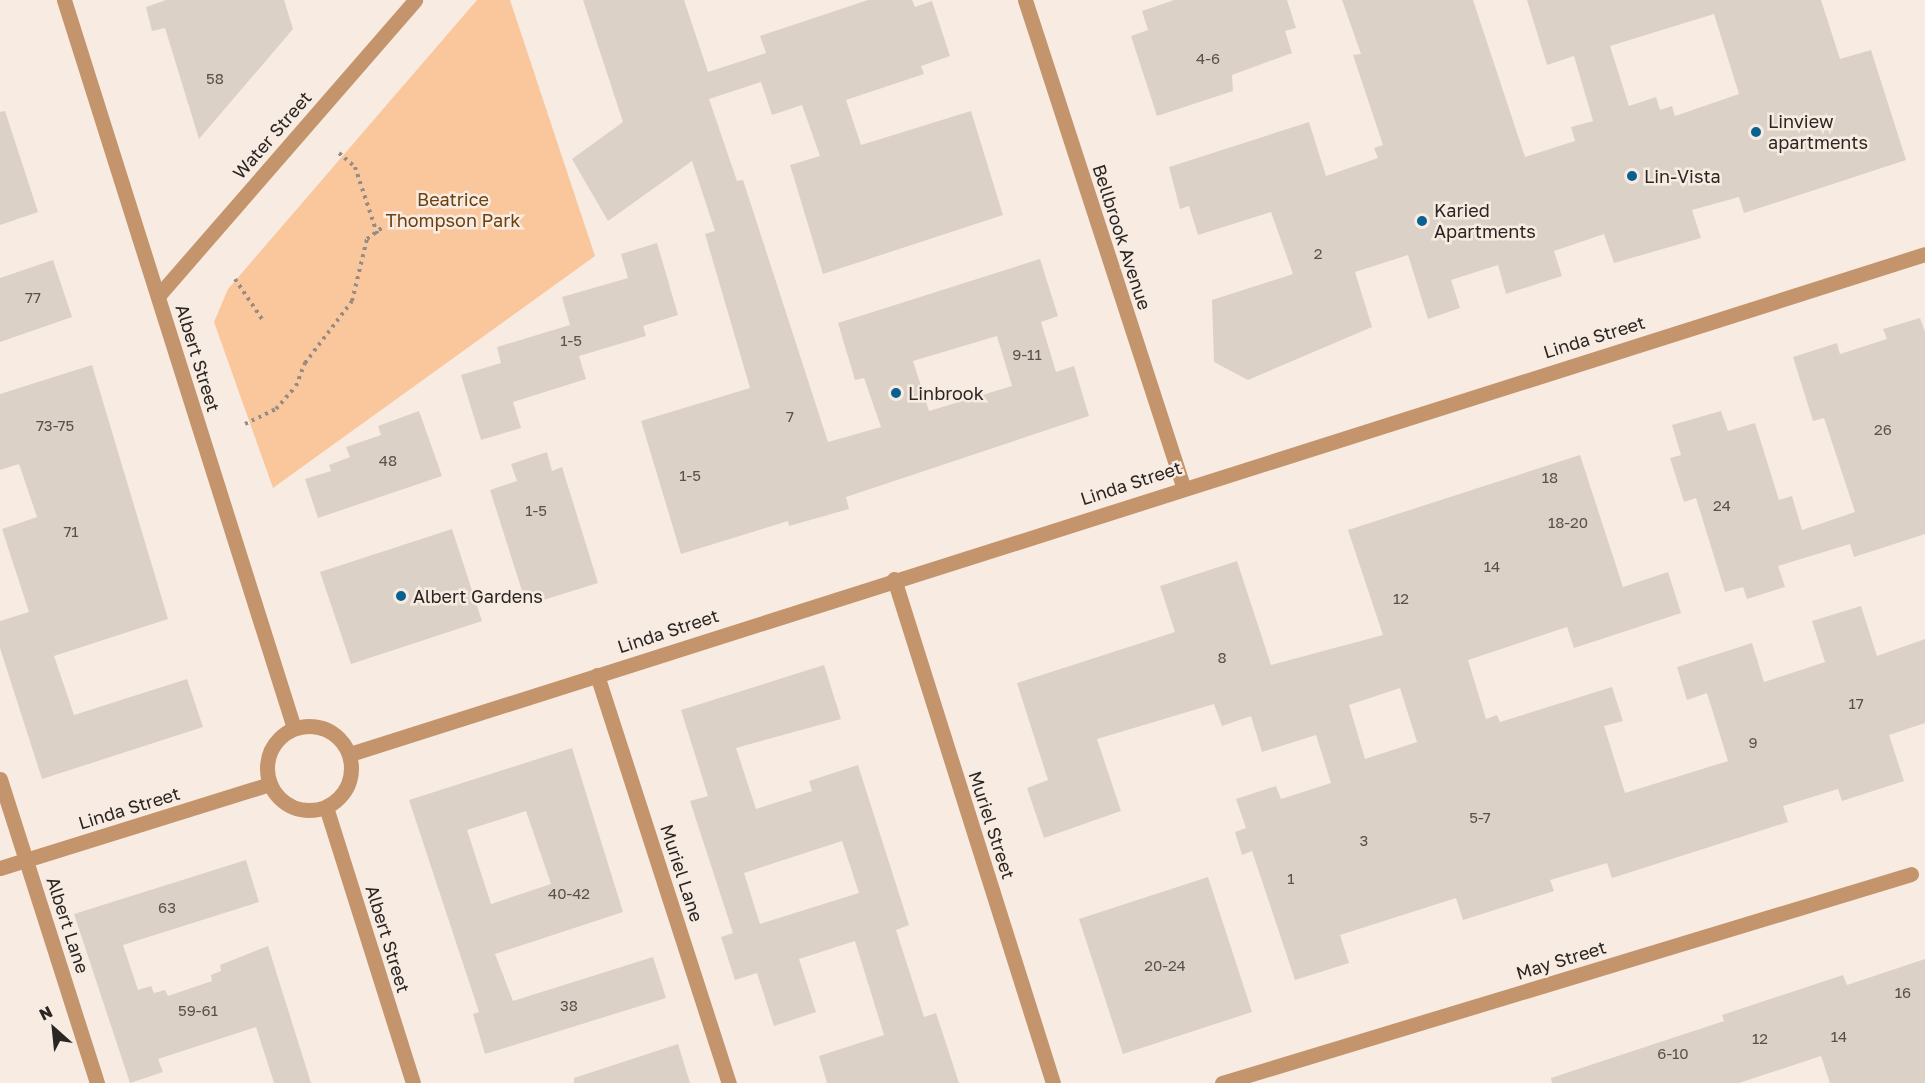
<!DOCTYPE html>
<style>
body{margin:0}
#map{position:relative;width:1925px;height:1083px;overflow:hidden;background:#f8ece2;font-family:"Golos Text",sans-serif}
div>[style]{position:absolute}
.green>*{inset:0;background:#fac79d}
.building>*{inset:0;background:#dcd1c7}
.path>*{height:4px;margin-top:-2px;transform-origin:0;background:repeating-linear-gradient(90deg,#958c86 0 3px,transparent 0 7.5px)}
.minor>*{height:15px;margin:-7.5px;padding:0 7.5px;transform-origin:7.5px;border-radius:7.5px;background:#c4956d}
.minor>.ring{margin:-7.5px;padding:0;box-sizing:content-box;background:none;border:15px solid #c4956d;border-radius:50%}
.dots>*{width:16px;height:16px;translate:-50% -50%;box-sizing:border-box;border:3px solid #f8ece2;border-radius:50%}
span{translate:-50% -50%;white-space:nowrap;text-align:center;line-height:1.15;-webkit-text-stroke:5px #f8ece2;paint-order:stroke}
.number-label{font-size:15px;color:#57514c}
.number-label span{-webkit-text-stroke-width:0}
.poi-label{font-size:18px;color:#2b2623}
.left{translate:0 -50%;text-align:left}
.street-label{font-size:18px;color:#2b2623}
.park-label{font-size:18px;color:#6e400f}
.north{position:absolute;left:24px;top:999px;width:60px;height:60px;-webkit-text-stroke:4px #f8ece2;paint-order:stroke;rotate:333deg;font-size:16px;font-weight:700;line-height:24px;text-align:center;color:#2b2623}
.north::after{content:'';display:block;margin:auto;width:21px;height:27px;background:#2b2623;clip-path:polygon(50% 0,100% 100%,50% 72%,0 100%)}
</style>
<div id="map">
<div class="green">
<i style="clip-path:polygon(477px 0,510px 0,595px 256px,273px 488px,214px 322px,228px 289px)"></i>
</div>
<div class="building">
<i style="clip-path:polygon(166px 0,284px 0,293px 29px,199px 139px,165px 28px,152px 31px,146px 7px)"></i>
<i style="clip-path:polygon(evenodd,583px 0,684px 0,708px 72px,766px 53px,760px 36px,868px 0,912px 0,915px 7px,932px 1px,950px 56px,921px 66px,924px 74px,846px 100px,861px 145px,971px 111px,1003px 215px,823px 274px,790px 165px,820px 156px,802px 105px,772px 115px,761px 82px,709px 99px,737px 181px,743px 180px,828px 442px,881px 427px,864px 378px,855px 380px,838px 323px,1040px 259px,1058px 316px,1041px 322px,1056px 372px,1074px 366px,1089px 416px,846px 497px,849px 509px,789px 526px,788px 521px,681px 554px,641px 421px,750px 388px,705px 234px,715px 231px,692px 161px,608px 221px,572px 159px,623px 122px,583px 0,997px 336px,1012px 386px,929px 411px,913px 361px,997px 336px)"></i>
<i style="clip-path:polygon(1174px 0,1287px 0,1296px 28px,1285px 31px,1292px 53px,1232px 75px,1233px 91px,1157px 116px,1131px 36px,1148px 30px,1142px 11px)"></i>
<i style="clip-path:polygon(evenodd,1342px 0,1473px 0,1525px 157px,1575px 141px,1571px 127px,1593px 121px,1574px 56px,1547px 65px,1527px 0,1821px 0,1840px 59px,1871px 50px,1906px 160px,1744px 213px,1739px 197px,1692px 210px,1701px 238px,1614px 263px,1604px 234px,1554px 251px,1562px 276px,1506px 294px,1498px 265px,1451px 280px,1460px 308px,1428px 319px,1408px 255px,1355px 272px,1372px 327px,1248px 380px,1214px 362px,1212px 300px,1293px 274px,1271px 212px,1198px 235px,1189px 206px,1180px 209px,1169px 167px,1309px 122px,1326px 176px,1378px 158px,1374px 148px,1383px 145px,1353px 55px,1361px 54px,1342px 0,1714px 14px,1739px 94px,1675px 116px,1672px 106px,1660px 110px,1656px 97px,1629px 106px,1610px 46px,1714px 14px)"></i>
<i style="clip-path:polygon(5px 111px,38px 212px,0 225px,0 112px)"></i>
<i style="clip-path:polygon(657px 243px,678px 315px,643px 326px,646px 336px,579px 356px,586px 379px,513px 402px,521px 428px,481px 440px,461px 375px,501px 363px,497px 347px,570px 325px,562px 297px,628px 278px,621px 254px)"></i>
<i style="clip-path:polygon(53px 260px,72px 317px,0 342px,0 278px)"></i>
<i style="clip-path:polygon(1920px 318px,1925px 332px,1925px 534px,1854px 557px,1850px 544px,1778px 566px,1785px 587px,1747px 599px,1743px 587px,1725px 592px,1696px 498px,1684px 502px,1670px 458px,1681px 455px,1672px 425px,1721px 411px,1728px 431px,1755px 423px,1779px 500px,1792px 496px,1802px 530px,1855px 512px,1824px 418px,1813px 421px,1793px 357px,1837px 343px,1840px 354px,1887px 339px,1883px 329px)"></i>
<i style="clip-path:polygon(92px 365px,168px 619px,54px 656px,74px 715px,187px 679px,203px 727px,42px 779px,0 648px,0 621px,29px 612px,2px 529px,37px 517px,19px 464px,0 470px,0 394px)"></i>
<i style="clip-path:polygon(419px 411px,442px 476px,318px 518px,305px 479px,331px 471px,329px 465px,350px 457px,346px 447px,381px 435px,378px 426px)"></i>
<i style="clip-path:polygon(547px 452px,552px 471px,562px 467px,598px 583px,537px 602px,534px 594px,524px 597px,490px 490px,517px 481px,511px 464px)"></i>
<i style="clip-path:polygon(evenodd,1580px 455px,1623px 587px,1668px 572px,1681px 613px,1574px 648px,1567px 627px,1468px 660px,1486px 719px,1497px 715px,1500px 722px,1612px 687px,1623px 721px,1604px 726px,1625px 793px,1728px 761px,1707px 693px,1687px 700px,1677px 667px,1752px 643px,1764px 682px,1825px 662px,1812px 621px,1861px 606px,1877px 656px,1925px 639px,1925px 723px,1889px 735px,1904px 781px,1842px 801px,1838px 789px,1783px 806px,1788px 822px,1612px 878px,1607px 863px,1550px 880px,1554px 891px,1463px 920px,1456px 898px,1340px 935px,1349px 963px,1295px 980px,1252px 851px,1242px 855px,1235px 832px,1246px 828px,1236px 799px,1276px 786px,1281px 799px,1331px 783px,1316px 735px,1262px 752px,1251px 716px,1222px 726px,1214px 704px,1097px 739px,1121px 811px,1044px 838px,1027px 788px,1048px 780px,1017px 683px,1175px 632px,1160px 586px,1237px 561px,1271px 665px,1383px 635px,1348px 530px,1580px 455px,1400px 688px,1417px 742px,1365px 759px,1349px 705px,1400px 688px)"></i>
<i style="clip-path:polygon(452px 529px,482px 621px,351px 664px,320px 572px)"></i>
<i style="clip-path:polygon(evenodd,824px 665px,841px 719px,736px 748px,756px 809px,812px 791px,809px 781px,858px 765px,909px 925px,896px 930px,924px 1017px,936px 1013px,959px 1083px,827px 1083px,819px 1056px,884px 1035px,855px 941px,799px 959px,816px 1012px,774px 1026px,757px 973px,735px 980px,721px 937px,733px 933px,690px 801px,708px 796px,681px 710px,824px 665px,842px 841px,859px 893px,760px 924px,744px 873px,842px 841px)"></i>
<i style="clip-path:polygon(evenodd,572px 748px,623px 912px,495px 954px,513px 1001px,653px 957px,666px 998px,485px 1054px,473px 1014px,479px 1012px,409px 800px,572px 748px,526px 811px,551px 884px,491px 904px,467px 830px,526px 811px)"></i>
<i style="clip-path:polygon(246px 860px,259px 902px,123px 945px,138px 990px,151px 986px,154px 993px,165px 990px,168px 996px,212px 981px,211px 975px,221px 971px,220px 965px,268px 946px,311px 1083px,274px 1083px,256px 1027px,158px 1059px,163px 1072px,130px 1083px,74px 914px)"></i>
<i style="clip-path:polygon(1208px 877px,1252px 1012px,1123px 1054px,1079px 919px)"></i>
<i style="clip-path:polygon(1925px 959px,1925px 1083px,1830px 1083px,1821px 1056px,1739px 1083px,1552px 1083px,1551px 1078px,1724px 1021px,1722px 1015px,1843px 975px,1847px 985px)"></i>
<i style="clip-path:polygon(678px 1044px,690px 1083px,574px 1083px,574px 1078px)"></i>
</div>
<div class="path">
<i style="left:339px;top:153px;width:21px;rotate:41deg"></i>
<i style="left:355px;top:167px;width:73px;rotate:71.6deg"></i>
<i style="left:235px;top:279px;width:52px;rotate:56deg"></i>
<i style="left:245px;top:424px;width:34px;rotate:-26deg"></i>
<i style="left:276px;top:409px;width:30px;rotate:-49deg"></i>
<i style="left:296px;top:386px;width:25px;rotate:-69deg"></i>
<i style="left:305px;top:363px;width:78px;rotate:-52.8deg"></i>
<i style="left:352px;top:301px;width:64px;rotate:-76.4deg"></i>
<i style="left:367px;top:239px;width:21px;rotate:-37deg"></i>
</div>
<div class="minor">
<i style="left:64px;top:0;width:763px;rotate:72.47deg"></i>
<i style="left:1025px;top:0;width:511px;rotate:71.99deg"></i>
<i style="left:158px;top:296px;width:392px;rotate:-49deg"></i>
<i style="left:894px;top:579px;width:528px;rotate:72.49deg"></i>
<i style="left:597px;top:675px;width:429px;rotate:72.1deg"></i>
<i class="ring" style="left:267px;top:726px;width:69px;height:69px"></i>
<i style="left:350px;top:754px;width:1652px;rotate:-17.61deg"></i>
<i style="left:0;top:779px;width:319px;rotate:72.3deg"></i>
<i style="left:326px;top:807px;width:289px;rotate:72.5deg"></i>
<i style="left:0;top:868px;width:283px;rotate:-17.3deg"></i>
<i style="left:1222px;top:1083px;width:720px;rotate:-16.87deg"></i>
</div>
<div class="dots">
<i style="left:1756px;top:132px;background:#096192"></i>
<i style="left:1632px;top:176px;background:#096192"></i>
<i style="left:1422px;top:221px;background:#096192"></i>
<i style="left:896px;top:393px;background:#096192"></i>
<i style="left:401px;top:596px;background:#096192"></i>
</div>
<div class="number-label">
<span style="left:1208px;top:59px">4-6</span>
<span style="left:215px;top:79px">58</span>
<span style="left:1318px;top:254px">2</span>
<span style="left:33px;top:298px">77</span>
<span style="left:571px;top:341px">1-5</span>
<span style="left:1027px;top:355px">9-11</span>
<span style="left:790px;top:417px">7</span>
<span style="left:55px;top:426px">73-75</span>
<span style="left:1883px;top:430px">26</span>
<span style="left:388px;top:461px">48</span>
<span style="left:690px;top:476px">1-5</span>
<span style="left:1550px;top:478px">18</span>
<span style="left:1722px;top:506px">24</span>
<span style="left:536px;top:511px">1-5</span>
<span style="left:1568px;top:523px">18-20</span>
<span style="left:71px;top:532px">71</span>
<span style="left:1492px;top:567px">14</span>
<span style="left:1401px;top:599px">12</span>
<span style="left:1222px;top:658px">8</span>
<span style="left:1856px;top:704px">17</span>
<span style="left:1753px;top:743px">9</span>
<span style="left:1480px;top:818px">5-7</span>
<span style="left:1364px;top:841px">3</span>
<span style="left:1291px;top:879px">1</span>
<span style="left:569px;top:894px">40-42</span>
<span style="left:167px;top:908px">63</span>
<span style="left:1165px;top:966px">20-24</span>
<span style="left:1903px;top:993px">16</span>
<span style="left:569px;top:1006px">38</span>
<span style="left:198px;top:1011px">59-61</span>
<span style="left:1839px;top:1037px">14</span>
<span style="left:1760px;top:1039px">12</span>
<span style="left:1673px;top:1054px">6-10</span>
</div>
<div class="poi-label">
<span class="left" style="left:1768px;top:132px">Linview<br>apartments</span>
<span class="left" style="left:1644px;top:176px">Lin-Vista</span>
<span class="left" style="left:1434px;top:221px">Karied<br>Apartments</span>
<span class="left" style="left:908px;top:393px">Linbrook</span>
<span class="left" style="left:413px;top:596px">Albert Gardens</span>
</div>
<div class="street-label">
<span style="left:272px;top:135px;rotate:-49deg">Water Street</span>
<span style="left:1122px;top:237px;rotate:72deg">Bellbrook Avenue</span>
<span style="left:1594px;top:337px;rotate:-17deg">Linda Street</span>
<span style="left:198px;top:358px;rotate:73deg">Albert Street</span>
<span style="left:1131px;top:483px;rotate:-18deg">Linda Street</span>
<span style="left:668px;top:631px;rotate:-18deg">Linda Street</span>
<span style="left:129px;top:808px;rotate:-17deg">Linda Street</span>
<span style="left:992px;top:825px;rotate:72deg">Muriel Street</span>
<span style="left:682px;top:873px;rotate:72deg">Muriel Lane</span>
<span style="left:68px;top:925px;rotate:72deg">Albert Lane</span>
<span style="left:388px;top:939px;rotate:73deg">Albert Street</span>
<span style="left:1561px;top:960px;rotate:-17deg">May Street</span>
</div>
<div class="park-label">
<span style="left:453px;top:210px">Beatrice<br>Thompson Park</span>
</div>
<div class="north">N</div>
</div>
